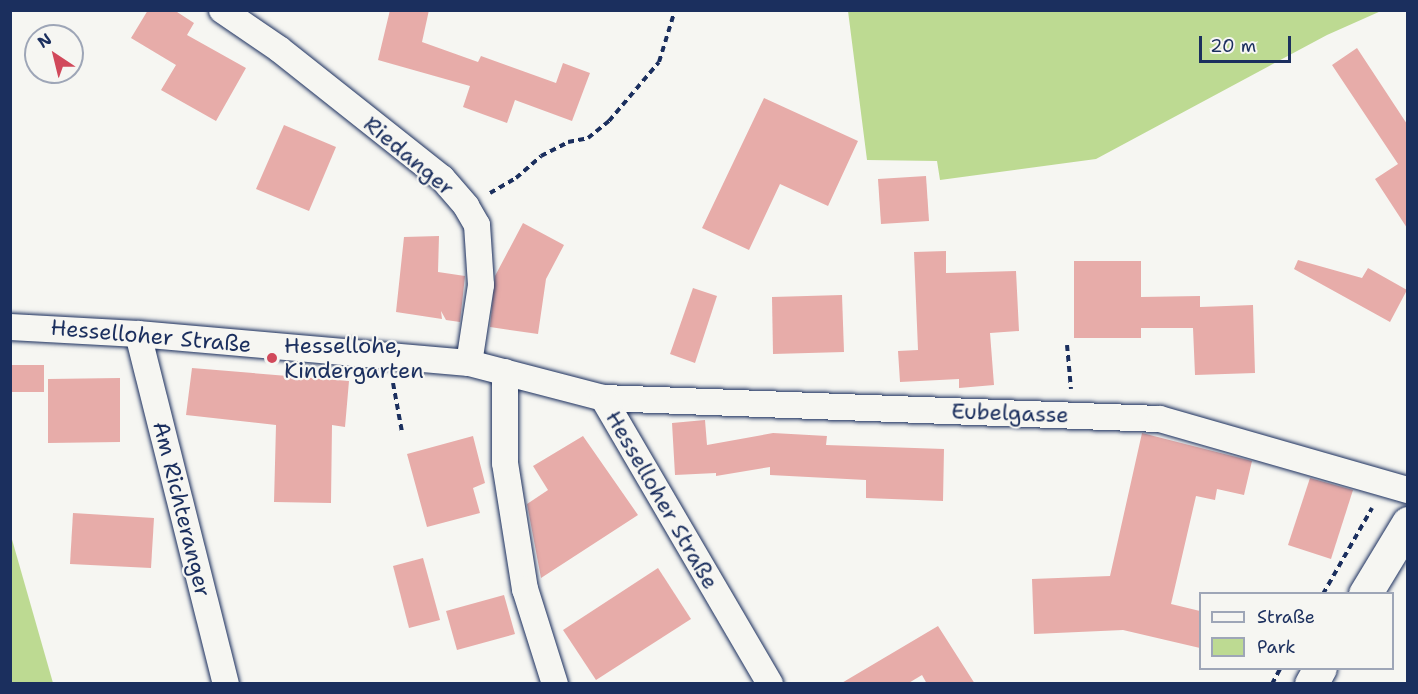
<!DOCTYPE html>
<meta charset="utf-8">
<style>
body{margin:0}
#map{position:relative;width:1418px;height:694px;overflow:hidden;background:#f6f6f2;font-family:"Shantell Sans",sans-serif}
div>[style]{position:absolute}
.green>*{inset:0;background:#bdda92}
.building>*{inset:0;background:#e7aca9}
.path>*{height:4px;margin-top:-2px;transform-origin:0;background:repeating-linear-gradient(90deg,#1b2f5e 0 6px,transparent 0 10.5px)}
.roads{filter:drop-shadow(0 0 2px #1b2f5e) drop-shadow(0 0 2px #1b2f5e)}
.street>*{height:26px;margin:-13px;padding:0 13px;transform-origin:13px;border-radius:13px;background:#f6f6f2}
.secondary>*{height:33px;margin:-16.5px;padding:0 16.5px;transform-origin:16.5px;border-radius:16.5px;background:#f6f6f2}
.dots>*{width:16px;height:16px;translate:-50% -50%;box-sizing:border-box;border:3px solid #f6f6f2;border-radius:50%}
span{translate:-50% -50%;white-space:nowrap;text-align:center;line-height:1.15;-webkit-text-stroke:4.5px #f6f6f2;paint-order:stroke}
.street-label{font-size:22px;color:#1b2f5e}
.poi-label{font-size:22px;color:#1b2f5e}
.left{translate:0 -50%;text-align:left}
.frame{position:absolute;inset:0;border:12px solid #1b2f5e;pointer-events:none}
.legend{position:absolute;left:1199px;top:592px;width:195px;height:78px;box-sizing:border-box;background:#f6f6f2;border:2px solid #9ea6b7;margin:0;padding:8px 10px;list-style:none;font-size:18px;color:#1b2f5e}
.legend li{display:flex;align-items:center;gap:12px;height:30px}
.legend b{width:30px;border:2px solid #9ea6b7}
.north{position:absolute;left:24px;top:24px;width:60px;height:60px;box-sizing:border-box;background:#f6f6f2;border:2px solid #9ea6b7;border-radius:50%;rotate:325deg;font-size:16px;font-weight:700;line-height:24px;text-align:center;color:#1b2f5e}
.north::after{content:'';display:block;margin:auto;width:21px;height:27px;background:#d1495b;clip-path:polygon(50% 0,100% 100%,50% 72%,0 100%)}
.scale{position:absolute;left:1199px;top:36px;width:92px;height:27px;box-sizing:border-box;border:3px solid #1b2f5e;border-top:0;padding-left:8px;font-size:18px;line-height:21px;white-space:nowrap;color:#1b2f5e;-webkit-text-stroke:4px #f6f6f2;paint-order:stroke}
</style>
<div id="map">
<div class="green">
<i style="clip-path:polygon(848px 11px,848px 10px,1381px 11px,1327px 35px,1096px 159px,940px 180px,937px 161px,867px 160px)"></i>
<i style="clip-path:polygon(11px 536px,53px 683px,11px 683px)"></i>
</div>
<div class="building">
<i style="clip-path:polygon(148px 10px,174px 10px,194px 23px,187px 35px,246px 68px,216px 121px,161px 90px,176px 65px,131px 38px)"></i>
<i style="clip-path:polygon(390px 10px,429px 10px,422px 42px,478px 62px,481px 56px,556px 83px,563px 63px,590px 73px,572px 121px,515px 100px,507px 123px,463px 107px,470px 86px,378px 60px)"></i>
<i style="clip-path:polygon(1357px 48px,1407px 124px,1407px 228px,1375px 179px,1398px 164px,1332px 65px)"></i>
<i style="clip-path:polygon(764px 98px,858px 141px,828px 206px,780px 184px,749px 250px,702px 228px)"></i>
<i style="clip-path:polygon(284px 125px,336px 147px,309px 211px,256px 189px)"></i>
<i style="clip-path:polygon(926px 176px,929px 221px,881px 224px,878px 179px)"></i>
<i style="clip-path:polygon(523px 223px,564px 245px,546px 279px,538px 334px,490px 327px,495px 276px)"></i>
<i style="clip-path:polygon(439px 236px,438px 272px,465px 276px,460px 322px,446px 320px,441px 311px,442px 319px,396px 312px,404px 237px)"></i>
<i style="clip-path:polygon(946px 251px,946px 273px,1016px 271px,1019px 331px,990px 333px,994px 385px,959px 388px,959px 379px,900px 382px,898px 351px,918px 350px,914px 252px)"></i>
<i style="clip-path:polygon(1298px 260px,1362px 278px,1368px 268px,1407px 290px,1390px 322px,1294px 269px)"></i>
<i style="clip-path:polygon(1074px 261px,1141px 261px,1141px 297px,1200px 296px,1200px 307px,1253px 305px,1255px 373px,1195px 375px,1193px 328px,1141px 328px,1141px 338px,1074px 338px)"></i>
<i style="clip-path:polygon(693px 288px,717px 296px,695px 363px,670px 354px)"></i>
<i style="clip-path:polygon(842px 295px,844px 352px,773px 354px,772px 297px)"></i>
<i style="clip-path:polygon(10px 365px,44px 365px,44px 392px,10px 392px)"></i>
<i style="clip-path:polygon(192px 368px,349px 381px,345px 427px,332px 425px,331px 503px,274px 502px,276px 425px,186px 415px)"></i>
<i style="clip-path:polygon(120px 378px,120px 442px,48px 443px,48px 379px)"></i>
<i style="clip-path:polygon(705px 420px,707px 445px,773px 433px,827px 436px,826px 445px,944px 449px,943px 501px,866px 498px,866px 480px,770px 475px,770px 467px,716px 476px,716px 473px,675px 475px,672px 423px)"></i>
<i style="clip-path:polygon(1142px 433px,1252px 461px,1244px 495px,1217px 489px,1215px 500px,1196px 496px,1171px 604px,1200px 611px,1200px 648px,1123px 630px,1034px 634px,1032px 579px,1110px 576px)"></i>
<i style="clip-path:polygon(473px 436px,485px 483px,473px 488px,480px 513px,427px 527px,407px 454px)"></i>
<i style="clip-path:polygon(583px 436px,638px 515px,541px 578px,527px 504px,548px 490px,533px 466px)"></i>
<i style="clip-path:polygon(1310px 478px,1353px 490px,1331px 559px,1288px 545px)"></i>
<i style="clip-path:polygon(73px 513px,154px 518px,151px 568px,70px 564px)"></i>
<i style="clip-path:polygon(423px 558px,440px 620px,409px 628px,393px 566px)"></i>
<i style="clip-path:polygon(658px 568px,691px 619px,596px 680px,563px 630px)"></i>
<i style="clip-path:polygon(504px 595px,515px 634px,457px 650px,446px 611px)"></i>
<i style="clip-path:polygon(938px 626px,975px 684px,927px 684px,922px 675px,907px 684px,840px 684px)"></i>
</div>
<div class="path">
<i style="left:490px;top:193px;width:30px;rotate:-30deg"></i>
<i style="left:516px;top:178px;width:33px;rotate:-41deg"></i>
<i style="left:541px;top:156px;width:30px;rotate:-27deg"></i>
<i style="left:568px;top:142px;width:20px;rotate:-11deg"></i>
<i style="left:588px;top:138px;width:27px;rotate:-39deg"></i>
<i style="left:609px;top:121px;width:77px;rotate:-49.7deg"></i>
<i style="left:659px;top:62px;width:54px;rotate:-72.9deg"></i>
<i style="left:1067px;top:345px;width:44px;rotate:84.8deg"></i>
<i style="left:393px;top:383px;width:50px;rotate:79.6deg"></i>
<i style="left:1323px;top:594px;width:99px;rotate:-60.3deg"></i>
<i style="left:1272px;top:684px;width:17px;rotate:-62deg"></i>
</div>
<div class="roads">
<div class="street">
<i style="left:222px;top:10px;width:69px;rotate:34.4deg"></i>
<i style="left:279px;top:49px;width:208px;rotate:38.4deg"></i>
<i style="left:442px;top:178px;width:37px;rotate:49deg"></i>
<i style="left:466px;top:206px;width:22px;rotate:60deg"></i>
<i style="left:477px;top:225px;width:60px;rotate:86.2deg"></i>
<i style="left:481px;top:285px;width:79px;rotate:98.7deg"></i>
<i style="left:10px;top:327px;width:128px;rotate:3.1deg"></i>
<i style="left:138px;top:334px;width:332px;rotate:5deg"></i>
<i style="left:469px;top:363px;width:138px;rotate:14.6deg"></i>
<i style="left:603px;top:398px;width:557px;rotate:2.16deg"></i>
<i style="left:1160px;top:419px;width:258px;rotate:16deg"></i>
<i style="left:138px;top:334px;width:361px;rotate:75.9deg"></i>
<i style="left:505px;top:372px;width:91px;rotate:90deg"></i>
<i style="left:505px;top:463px;width:128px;rotate:81deg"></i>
<i style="left:525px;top:589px;width:100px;rotate:72.5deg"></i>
<i style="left:603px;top:398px;width:331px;rotate:59.7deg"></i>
</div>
<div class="secondary">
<i style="left:1365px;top:594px;width:83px;rotate:-58.8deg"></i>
<i style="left:1311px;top:684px;width:18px;rotate:-61deg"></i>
</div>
</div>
<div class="dots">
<i style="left:272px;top:358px;background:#d1495b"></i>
</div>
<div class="street-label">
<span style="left:409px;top:156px;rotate:40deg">Riedanger</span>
<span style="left:151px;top:336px;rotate:5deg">Hesselloher Straße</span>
<span style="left:1010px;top:413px;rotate:2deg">Eubelgasse</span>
<span style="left:662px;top:500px;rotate:60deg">Hesselloher Straße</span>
<span style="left:182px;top:509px;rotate:76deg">Am Richteranger</span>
</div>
<div class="poi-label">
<span class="left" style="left:284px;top:358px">Hessellohe,<br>Kindergarten</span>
</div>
<div class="frame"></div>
<ul class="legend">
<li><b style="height:8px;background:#f6f6f2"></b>Straße</li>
<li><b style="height:16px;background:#bdda92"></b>Park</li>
</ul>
<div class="north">N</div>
<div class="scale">20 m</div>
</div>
